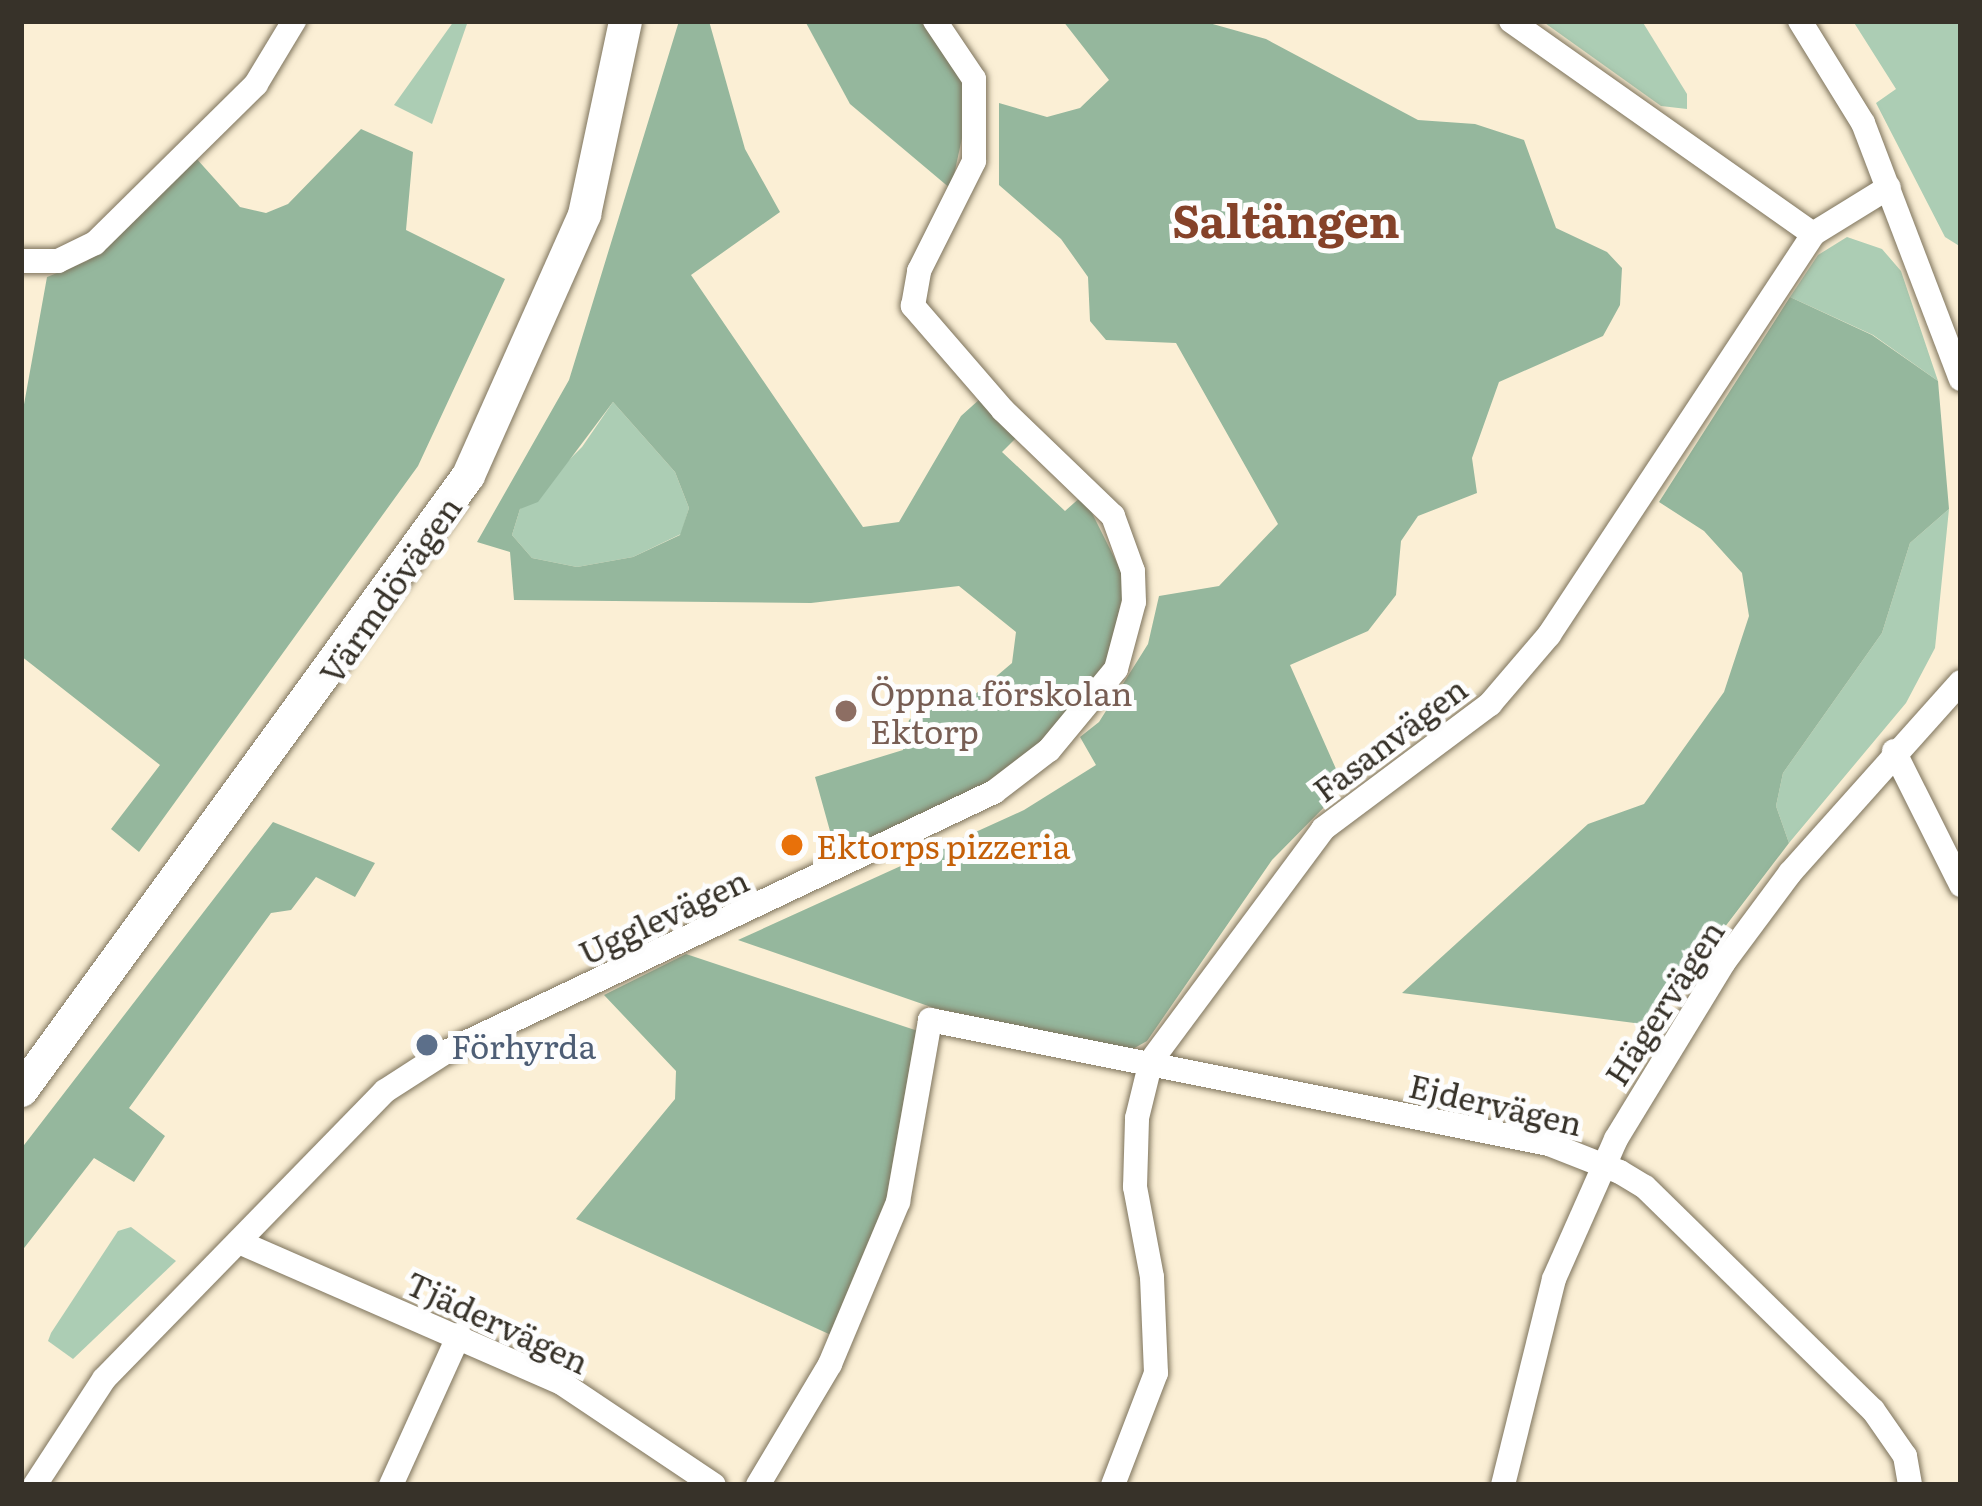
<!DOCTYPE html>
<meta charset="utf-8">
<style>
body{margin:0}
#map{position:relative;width:1982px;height:1506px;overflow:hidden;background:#fbefd5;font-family:Literata,serif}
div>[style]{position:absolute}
.green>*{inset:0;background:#accdb4}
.forest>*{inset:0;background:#95b79d}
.roads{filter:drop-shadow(0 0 3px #7d735c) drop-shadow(0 0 3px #7d735c)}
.minor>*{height:24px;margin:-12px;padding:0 12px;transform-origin:12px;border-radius:12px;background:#fff}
.secondary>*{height:33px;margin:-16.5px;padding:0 16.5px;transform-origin:16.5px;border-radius:16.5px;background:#fff}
.dots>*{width:33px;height:33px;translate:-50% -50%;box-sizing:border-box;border:6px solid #fdfdfd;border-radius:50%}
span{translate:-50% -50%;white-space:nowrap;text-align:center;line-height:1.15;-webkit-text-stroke:10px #fdfdfd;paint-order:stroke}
.street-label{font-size:33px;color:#373229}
.education-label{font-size:33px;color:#785e54}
.left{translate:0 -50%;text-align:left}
.food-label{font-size:33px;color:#c56008}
.service-label{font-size:33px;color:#4e5e75}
.district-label{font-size:45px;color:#854229;font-weight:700}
.frame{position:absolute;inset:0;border:24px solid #373229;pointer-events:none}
</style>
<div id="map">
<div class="green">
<i style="clip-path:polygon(454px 21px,468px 21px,432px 124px,394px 105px)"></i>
<i style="clip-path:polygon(1542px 21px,1642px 21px,1687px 94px,1687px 109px,1661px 106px)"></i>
<i style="clip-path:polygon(1853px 21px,1961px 21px,1961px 247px,1945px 237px,1876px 103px,1896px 89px)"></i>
<i style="clip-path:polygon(1847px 237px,1882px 249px,1901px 271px,1938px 381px,1873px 335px,1790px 297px,1818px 255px)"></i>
<i style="clip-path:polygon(613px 402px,675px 472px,689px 508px,681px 534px,633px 557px,577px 567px,532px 558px,512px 535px,520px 509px,582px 447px)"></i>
<i style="clip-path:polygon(1949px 509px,1935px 648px,1906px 703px,1789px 843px,1776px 806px,1783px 773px,1882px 633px,1910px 543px)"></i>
<i style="clip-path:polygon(131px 1227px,176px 1261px,73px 1359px,48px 1341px,51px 1333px,118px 1231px)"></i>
</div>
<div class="forest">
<i style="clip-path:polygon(evenodd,679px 21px,709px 21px,745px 149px,780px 212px,691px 275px,863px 527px,899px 522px,961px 416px,981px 398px,1020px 434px,1002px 452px,1065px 511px,1083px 495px,1126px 581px,1108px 660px,1047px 738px,991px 781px,838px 860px,815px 777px,903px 750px,909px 720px,932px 701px,959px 708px,1012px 663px,1016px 632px,959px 586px,811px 603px,514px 600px,510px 552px,477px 542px,569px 380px,679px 21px,613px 402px,675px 472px,689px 508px,680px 535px,633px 557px,577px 567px,532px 558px,512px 535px,520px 509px,538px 502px,613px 402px)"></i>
<i style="clip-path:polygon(805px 21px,920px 21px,959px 67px,970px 101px,951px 189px,850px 104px)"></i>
<i style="clip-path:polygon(1063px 21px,1202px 21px,1266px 39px,1418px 120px,1475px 124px,1524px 140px,1556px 228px,1607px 252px,1622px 268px,1620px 305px,1603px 336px,1499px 382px,1472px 458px,1477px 493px,1418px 516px,1401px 541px,1396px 595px,1368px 631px,1290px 665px,1344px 787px,1272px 860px,1147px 1041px,1131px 1050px,934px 1008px,738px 940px,1024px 810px,1096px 765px,1080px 737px,1099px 722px,1148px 644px,1159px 596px,1219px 586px,1278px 524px,1176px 343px,1106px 340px,1090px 321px,1088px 277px,1061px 239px,999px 185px,999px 103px,1047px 117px,1080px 108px,1109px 80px)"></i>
<i style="clip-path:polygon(361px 129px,413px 152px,406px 230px,505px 279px,418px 466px,139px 852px,111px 829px,160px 765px,21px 656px,21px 421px,47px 277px,87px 261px,195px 157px,240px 207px,266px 213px,288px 204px)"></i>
<i style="clip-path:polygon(1790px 297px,1872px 335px,1938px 381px,1949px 509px,1910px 543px,1882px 633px,1783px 773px,1776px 806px,1789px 843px,1650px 1025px,1402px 993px,1588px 824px,1644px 804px,1724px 692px,1749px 616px,1742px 573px,1704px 531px,1659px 502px)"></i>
<i style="clip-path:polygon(273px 822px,375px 863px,355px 897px,316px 877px,291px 910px,271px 913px,129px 1108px,165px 1136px,134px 1182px,94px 1158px,21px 1252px,21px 1149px)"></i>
<i style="clip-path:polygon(686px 954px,918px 1031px,890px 1198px,831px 1335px,576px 1219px,675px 1099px,676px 1071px,604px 995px)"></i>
</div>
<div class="roads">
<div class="minor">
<i style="left:1511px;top:21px;width:370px;rotate:35.2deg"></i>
<i style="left:1800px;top:21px;width:120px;rotate:58.3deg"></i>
<i style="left:1863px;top:123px;width:274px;rotate:69.1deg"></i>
<i style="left:21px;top:261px;width:37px"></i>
<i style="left:58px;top:261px;width:41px;rotate:-25.9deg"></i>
<i style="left:95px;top:243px;width:226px;rotate:-44.6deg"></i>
<i style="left:256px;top:84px;width:74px;rotate:-58.9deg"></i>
<i style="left:1894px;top:751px;width:150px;rotate:63.4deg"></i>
<i style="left:239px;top:1242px;width:350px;rotate:23.6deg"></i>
<i style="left:560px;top:1382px;width:185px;rotate:33.8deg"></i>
<i style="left:35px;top:1485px;width:126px;rotate:-56.9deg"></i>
<i style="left:104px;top:1379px;width:402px;rotate:-45.7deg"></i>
<i style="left:385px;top:1091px;width:70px;rotate:-32.8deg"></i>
<i style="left:444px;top:1053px;width:609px;rotate:-25.39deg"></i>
<i style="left:994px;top:792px;width:69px;rotate:-37.4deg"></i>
<i style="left:1049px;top:750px;width:105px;rotate:-50.4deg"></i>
<i style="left:1116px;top:669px;width:69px;rotate:-75deg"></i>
<i style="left:1134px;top:602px;width:31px;rotate:-92deg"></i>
<i style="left:1133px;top:571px;width:59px;rotate:-110deg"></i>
<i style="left:1113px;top:516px;width:153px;rotate:-136.1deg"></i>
<i style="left:1003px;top:410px;width:138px;rotate:-130.9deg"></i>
<i style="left:913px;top:306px;width:36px;rotate:-80deg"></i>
<i style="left:919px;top:271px;width:123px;rotate:-63.4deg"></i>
<i style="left:974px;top:161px;width:82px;rotate:-90deg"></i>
<i style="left:974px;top:79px;width:70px;rotate:-123.9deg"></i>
<i style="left:391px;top:1485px;width:165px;rotate:-65.6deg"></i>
<i style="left:758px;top:1485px;width:141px;rotate:-59.2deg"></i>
<i style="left:830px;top:1364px;width:176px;rotate:-67.2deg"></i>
<i style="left:898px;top:1202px;width:185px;rotate:-80deg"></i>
<i style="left:930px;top:1020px;width:631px;rotate:11.33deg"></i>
<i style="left:1549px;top:1144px;width:76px;rotate:21.5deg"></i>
<i style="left:1620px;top:1172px;width:29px;rotate:31deg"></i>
<i style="left:1645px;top:1187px;width:319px;rotate:44.4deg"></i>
<i style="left:1873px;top:1410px;width:56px;rotate:55.2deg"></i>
<i style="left:1905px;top:1456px;width:29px;rotate:80deg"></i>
<i style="left:1113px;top:1485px;width:120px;rotate:-69deg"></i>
<i style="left:1156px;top:1373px;width:96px;rotate:-92.4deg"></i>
<i style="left:1152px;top:1277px;width:92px;rotate:-100.7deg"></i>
<i style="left:1135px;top:1187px;width:69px;rotate:-88.3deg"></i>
<i style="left:1137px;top:1118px;width:59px;rotate:-76.2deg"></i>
<i style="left:1151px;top:1061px;width:289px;rotate:-53.4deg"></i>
<i style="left:1323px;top:829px;width:209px;rotate:-36.8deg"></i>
<i style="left:1490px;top:704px;width:91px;rotate:-49.5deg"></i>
<i style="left:1549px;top:635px;width:480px;rotate:-56.6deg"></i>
<i style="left:1813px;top:234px;width:89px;rotate:-31.7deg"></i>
<i style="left:1503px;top:1485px;width:212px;rotate:-76.1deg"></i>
<i style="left:1554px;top:1279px;width:153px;rotate:-66.1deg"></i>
<i style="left:1616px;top:1139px;width:207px;rotate:-58.6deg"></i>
<i style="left:1724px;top:962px;width:111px;rotate:-53.4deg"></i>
<i style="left:1790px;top:873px;width:256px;rotate:-48.2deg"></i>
</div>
<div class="secondary">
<i style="left:21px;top:1090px;width:760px;rotate:-53.99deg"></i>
<i style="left:468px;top:475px;width:286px;rotate:-66deg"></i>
<i style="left:584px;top:214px;width:197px;rotate:-78deg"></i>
</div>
</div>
<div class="dots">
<i style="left:846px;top:711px;background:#8d6e63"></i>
<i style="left:792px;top:845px;background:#e8710a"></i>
<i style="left:427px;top:1045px;background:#5c6f8a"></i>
</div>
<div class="street-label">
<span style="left:389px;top:589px;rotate:-55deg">Värmdövägen</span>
<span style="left:1389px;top:738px;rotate:-37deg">Fasanvägen</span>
<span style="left:663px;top:915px;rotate:-25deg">Ugglevägen</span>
<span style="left:1663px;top:1002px;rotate:-57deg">Hägervägen</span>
<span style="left:1496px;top:1103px;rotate:13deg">Ejdervägen</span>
<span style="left:498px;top:1321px;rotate:25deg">Tjädervägen</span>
</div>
<div class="education-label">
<span class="left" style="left:870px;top:711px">Öppna förskolan<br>Ektorp</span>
</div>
<div class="food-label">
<span class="left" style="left:816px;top:845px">Ektorps pizzeria</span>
</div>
<div class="service-label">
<span class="left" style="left:451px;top:1045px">Förhyrda</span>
</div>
<div class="district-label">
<span style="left:1286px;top:219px">Saltängen</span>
</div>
<div class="frame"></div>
</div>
